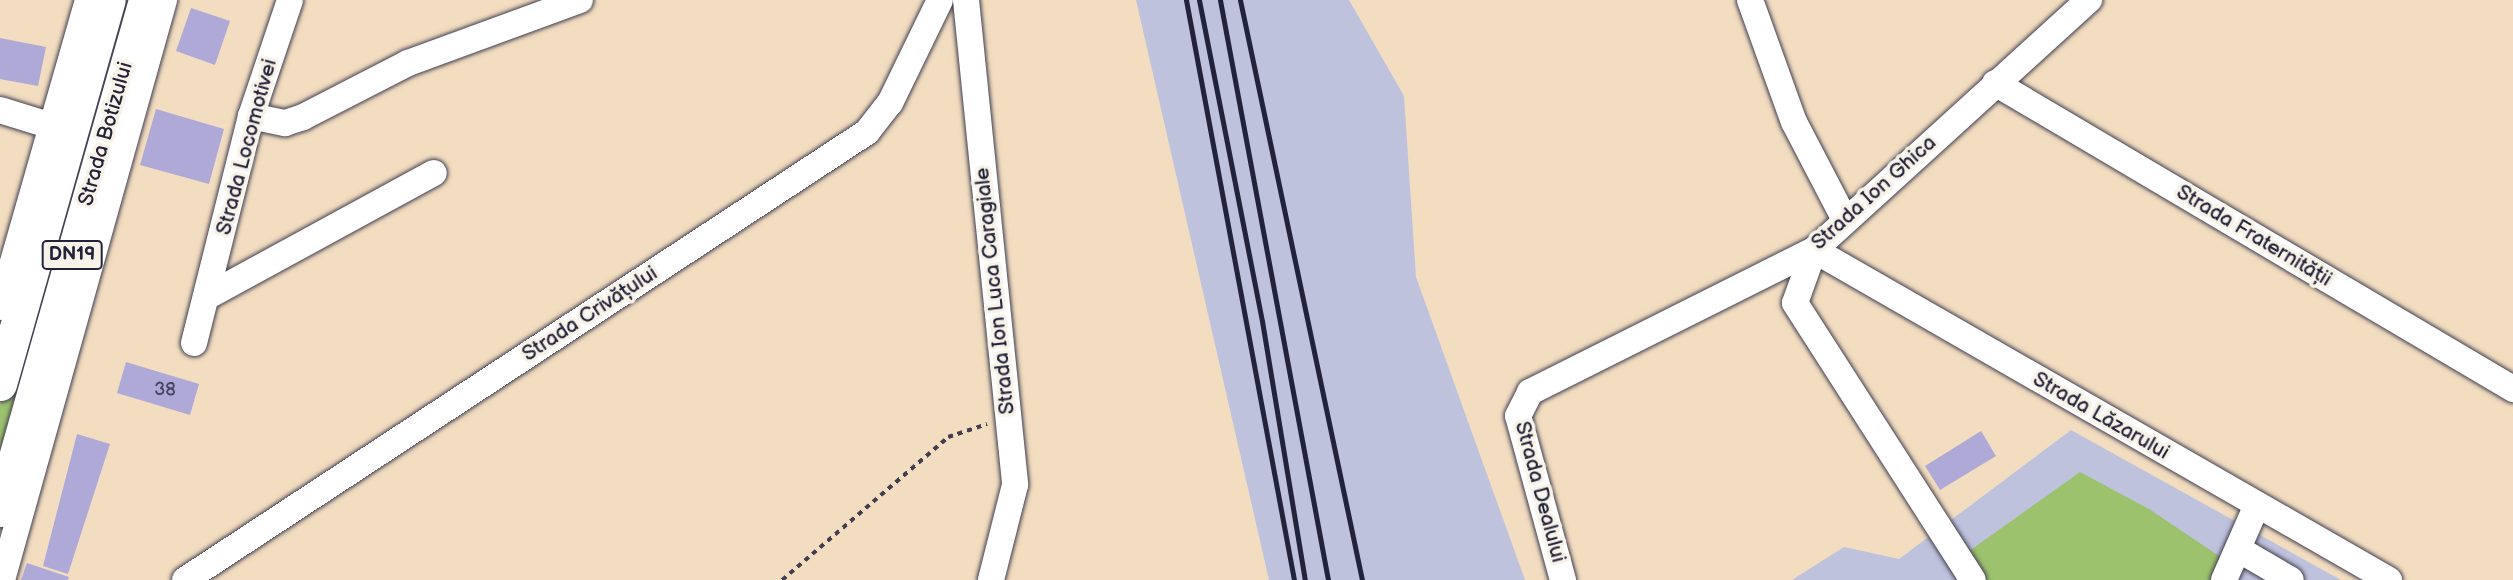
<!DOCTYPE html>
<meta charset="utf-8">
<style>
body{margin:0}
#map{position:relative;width:2513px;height:580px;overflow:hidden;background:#f2ddc0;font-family:"Balsamiq Sans",sans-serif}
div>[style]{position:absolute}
.industrial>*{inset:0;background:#bfc2dd}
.green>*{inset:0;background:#9cc26d}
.building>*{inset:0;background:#afa9d7}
.path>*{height:3.5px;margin-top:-1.75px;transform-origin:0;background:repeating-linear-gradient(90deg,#413e4f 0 5px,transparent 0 10px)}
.roads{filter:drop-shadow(0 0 2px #413e4f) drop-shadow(0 0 2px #413e4f)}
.minor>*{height:26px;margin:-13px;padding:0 13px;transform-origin:13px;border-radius:13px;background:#fff}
.major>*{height:33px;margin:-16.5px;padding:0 16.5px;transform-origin:16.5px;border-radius:16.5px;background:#fff}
.rail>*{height:5px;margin:-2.5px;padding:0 2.5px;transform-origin:2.5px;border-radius:2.5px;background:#22223b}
span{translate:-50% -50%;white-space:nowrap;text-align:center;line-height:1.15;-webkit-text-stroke:7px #f7f3e8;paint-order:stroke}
.number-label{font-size:18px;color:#454462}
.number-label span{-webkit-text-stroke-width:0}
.shield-label span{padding:2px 5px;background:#f7f3e8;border:2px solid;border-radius:5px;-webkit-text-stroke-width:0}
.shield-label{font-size:19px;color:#22223b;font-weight:700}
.street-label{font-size:21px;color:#22223b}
</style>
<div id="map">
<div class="industrial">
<i style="clip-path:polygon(1136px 0,1349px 0,1404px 96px,1416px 277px,1525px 580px,1269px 580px)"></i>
<i style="clip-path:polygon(2071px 430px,2341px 580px,1792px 580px,1844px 547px,1899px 559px)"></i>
</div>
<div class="green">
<i style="clip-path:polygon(56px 222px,46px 291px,0 454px,0 405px)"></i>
<i style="clip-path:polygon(2080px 472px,2149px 509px,2222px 558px,2212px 580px,1985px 580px,1965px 554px)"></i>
</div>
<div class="building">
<i style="clip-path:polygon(191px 8px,230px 21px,215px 65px,176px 51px)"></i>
<i style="clip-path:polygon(0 38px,46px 47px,38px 86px,0 79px)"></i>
<i style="clip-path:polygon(156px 109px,224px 129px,209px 184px,140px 165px)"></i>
<i style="clip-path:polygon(126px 362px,199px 384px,190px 415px,117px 393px)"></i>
<i style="clip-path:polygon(1981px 431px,1996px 456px,1940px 490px,1925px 466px)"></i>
<i style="clip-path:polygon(77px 434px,110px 444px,68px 574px,43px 566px)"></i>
<i style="clip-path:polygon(27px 563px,69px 577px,68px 580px,21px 580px)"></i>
</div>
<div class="path">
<i style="left:782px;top:580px;width:219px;rotate:-40.7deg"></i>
<i style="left:948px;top:437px;width:41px;rotate:-18.4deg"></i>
</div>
<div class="roads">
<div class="minor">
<i style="left:966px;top:0;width:487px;rotate:84.2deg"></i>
<i style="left:1015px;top:485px;width:98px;rotate:104.2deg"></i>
<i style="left:1750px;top:0;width:130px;rotate:70.2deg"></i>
<i style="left:1794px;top:122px;width:108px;rotate:62.5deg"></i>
<i style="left:1995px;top:83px;width:602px;rotate:30.57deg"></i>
<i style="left:0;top:110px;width:71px;rotate:17.2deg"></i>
<i style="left:251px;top:116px;width:35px;rotate:12deg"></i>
<i style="left:285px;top:123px;width:19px;rotate:-18deg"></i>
<i style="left:303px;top:117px;width:118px;rotate:-27.2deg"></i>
<i style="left:408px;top:63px;width:183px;rotate:-20.1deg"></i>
<i style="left:1814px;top:250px;width:663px;rotate:29.85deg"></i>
<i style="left:1814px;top:250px;width:56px;rotate:109.7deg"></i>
<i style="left:1795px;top:303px;width:329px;rotate:57.3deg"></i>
<i style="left:208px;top:296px;width:257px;rotate:-28.6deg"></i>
<i style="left:0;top:307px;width:319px;rotate:-74deg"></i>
<i style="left:194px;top:343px;width:234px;rotate:-75.9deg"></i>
<i style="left:251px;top:116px;width:122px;rotate:-71.4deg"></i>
<i style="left:2238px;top:549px;width:61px;rotate:30.3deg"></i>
<i style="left:2px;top:580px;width:602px;rotate:-74.39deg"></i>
<i style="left:185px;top:580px;width:816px;rotate:-33.3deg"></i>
<i style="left:867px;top:132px;width:37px;rotate:-52deg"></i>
<i style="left:890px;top:103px;width:114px;rotate:-64.1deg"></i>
<i style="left:1563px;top:580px;width:170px;rotate:-105.3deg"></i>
<i style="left:1518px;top:416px;width:27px;rotate:-63deg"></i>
<i style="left:1530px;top:392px;width:318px;rotate:-26.6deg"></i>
<i style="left:1814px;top:250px;width:372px;rotate:-42.3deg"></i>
<i style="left:2224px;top:580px;width:82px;rotate:-66.3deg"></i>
</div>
<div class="major">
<i style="left:0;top:384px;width:399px;rotate:-74.2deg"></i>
<i style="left:0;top:510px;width:530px;rotate:-74.13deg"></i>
</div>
</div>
<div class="rail">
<i style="left:1186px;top:0;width:590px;rotate:79.45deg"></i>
<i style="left:1199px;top:0;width:327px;rotate:78.9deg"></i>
<i style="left:1262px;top:321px;width:263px;rotate:80.6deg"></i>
<i style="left:1220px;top:0;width:590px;rotate:79.45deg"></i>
<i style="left:1240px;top:0;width:593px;rotate:78.12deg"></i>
</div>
<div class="number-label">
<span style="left:165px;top:390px">38</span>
</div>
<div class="shield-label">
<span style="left:72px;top:255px">DN19</span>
</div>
<div class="street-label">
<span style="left:106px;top:134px;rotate:-74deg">Strada Botizului</span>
<span style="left:247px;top:147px;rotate:-75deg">Strada Locomotivei</span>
<span style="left:1874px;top:193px;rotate:-42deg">Strada Ion Ghica</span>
<span style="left:2254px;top:236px;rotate:31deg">Strada Fraternității</span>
<span style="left:995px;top:291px;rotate:-96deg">Strada Ion Luca Caragiale</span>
<span style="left:590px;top:314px;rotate:-33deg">Strada Crivățului</span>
<span style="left:2101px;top:416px;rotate:30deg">Strada Lăzarului</span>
<span style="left:1540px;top:492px;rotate:75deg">Strada Dealului</span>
</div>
</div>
